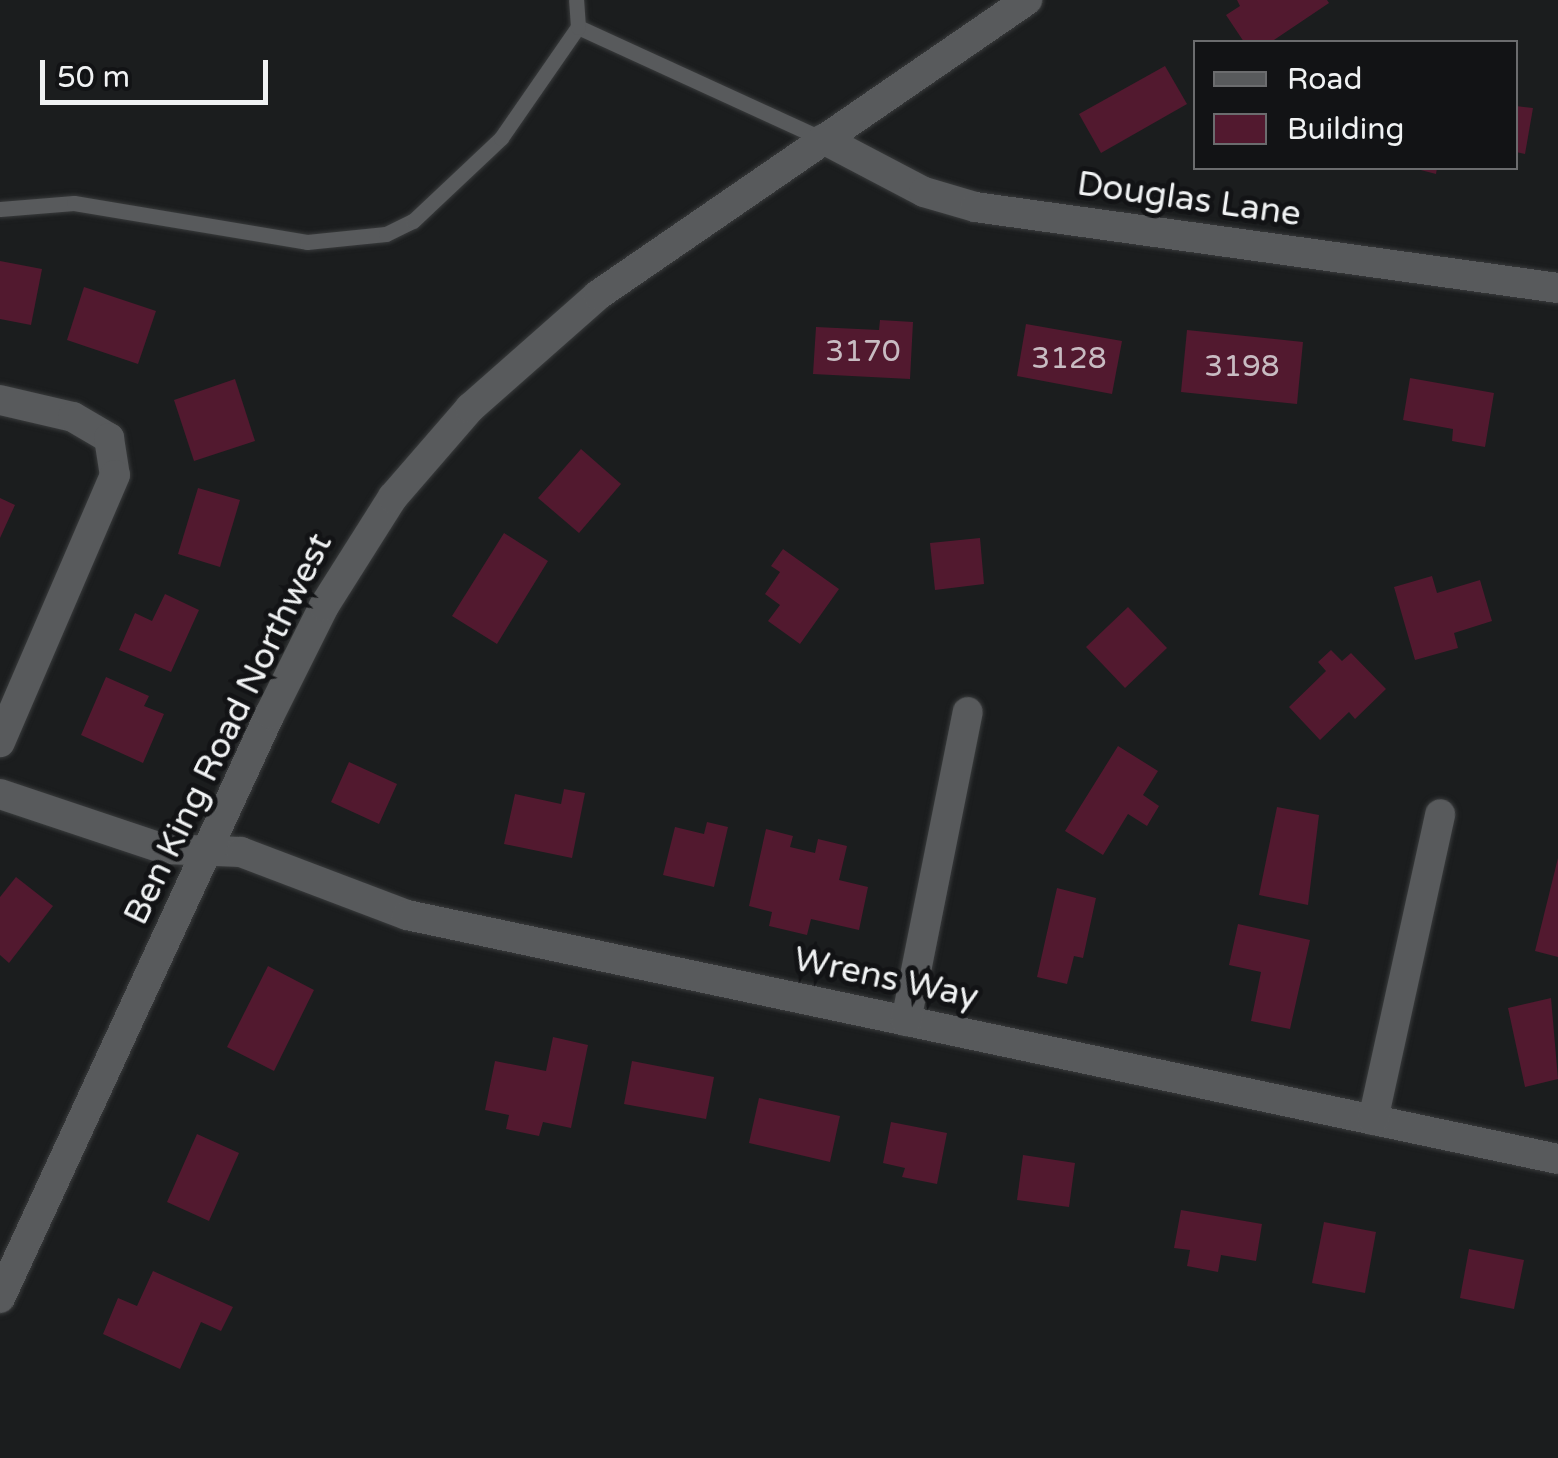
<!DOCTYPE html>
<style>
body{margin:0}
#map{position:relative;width:1558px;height:1458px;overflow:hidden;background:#1b1d1e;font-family:"Varela Round",sans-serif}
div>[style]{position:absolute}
.building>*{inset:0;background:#52192f}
.roads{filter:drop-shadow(0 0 2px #393b3c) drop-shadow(0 0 2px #393b3c)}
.service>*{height:15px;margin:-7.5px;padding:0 7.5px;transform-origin:7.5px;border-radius:7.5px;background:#585a5c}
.minor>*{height:30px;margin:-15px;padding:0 15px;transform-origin:15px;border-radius:15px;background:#585a5c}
.tertiary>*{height:30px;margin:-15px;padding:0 15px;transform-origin:15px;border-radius:15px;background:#585a5c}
span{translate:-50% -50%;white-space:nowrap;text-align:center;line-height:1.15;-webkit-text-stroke:10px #121315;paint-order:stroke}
.number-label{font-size:30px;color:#c8bcc2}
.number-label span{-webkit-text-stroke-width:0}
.street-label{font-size:35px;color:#f0f2f3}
.legend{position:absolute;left:1193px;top:40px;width:325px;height:130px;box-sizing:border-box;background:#121315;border:2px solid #6b6c6e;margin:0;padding:12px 18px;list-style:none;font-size:30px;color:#f0f2f3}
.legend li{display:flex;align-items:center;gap:20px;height:50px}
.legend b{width:50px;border:2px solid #6b6c6e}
.scale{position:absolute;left:40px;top:60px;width:228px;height:45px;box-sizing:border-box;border:5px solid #f0f2f3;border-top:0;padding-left:12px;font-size:30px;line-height:35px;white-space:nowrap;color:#f0f2f3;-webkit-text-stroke:8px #121315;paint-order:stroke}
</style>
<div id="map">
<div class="building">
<i style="clip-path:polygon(1237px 0,1327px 0,1329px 3px,1271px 42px,1244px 42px,1226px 15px,1240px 6px)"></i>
<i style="clip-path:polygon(1165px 66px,1187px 104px,1101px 153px,1079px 114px)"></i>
<i style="clip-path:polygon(1516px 106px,1533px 108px,1525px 154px,1516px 152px)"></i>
<i style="clip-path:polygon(1413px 168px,1437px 168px,1436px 174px)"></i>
<i style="clip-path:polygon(0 261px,42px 269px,31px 325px,0 319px)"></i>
<i style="clip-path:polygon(84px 287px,156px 311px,138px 364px,67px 340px)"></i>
<i style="clip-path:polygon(880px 320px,913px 322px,910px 379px,813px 374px,816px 327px,879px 330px)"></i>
<i style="clip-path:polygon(1026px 324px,1122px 341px,1112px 394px,1017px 376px)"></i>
<i style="clip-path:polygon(1187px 330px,1303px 342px,1297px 404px,1181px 392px)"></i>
<i style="clip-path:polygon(1410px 378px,1494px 393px,1485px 447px,1452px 441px,1453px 429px,1403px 420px)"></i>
<i style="clip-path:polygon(235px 379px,255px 441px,194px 461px,174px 400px)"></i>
<i style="clip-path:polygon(581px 449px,621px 484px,579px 533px,538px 498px)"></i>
<i style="clip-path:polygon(198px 488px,240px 500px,220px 567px,178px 554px)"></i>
<i style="clip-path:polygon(0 498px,15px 505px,0 538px)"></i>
<i style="clip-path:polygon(504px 533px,548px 561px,497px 644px,452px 616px)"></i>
<i style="clip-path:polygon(980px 538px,984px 584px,935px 590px,930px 543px)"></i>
<i style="clip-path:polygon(783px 549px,839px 589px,800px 644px,768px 621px,780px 605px,765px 594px,780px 572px,771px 566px)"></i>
<i style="clip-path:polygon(1432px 576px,1437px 593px,1480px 580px,1492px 621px,1454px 633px,1458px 648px,1415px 660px,1394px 587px)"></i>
<i style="clip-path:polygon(165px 594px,199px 610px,171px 672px,119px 650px,135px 613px,152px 621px)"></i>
<i style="clip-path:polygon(1128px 607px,1167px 648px,1125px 688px,1086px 647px)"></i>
<i style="clip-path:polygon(1331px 650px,1342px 661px,1351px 653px,1386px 689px,1355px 719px,1349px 712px,1320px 740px,1289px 707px,1326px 671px,1318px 662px)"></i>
<i style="clip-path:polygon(106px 677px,149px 696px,144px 706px,164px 714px,143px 763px,81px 735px)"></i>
<i style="clip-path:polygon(1118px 746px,1158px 771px,1143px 795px,1159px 806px,1147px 826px,1128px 814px,1103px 855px,1065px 831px)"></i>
<i style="clip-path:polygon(349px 762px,397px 784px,379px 824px,331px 802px)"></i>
<i style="clip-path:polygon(564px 789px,585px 793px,572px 858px,504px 844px,515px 794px,561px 804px)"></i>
<i style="clip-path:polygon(1277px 807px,1319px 815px,1308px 905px,1259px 895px)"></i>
<i style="clip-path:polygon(707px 822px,728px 827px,714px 887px,663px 875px,675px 827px,704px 834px)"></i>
<i style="clip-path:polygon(766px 829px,793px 836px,790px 847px,815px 853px,818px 839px,847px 846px,839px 880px,868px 887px,859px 930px,811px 919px,807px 935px,769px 926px,772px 912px,749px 906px)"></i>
<i style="clip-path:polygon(1558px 858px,1558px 957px,1535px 951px)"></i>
<i style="clip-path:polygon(16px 877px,53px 906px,9px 963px,0 955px,0 897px)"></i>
<i style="clip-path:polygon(1057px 888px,1096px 898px,1083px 958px,1074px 956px,1067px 984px,1037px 977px)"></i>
<i style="clip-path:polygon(1238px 924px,1310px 940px,1290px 1029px,1251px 1021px,1261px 972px,1229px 965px)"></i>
<i style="clip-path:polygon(268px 966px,314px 990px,274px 1071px,227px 1047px)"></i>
<i style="clip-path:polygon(1551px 998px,1558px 1079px,1525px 1087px,1508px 1008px)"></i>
<i style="clip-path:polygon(553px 1037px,588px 1045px,571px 1128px,543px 1122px,539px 1136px,506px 1129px,509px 1115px,485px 1110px,495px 1061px,546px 1071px)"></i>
<i style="clip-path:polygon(632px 1061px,714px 1077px,706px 1119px,624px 1104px)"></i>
<i style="clip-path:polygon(759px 1098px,840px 1116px,830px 1162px,749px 1143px)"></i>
<i style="clip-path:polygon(891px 1122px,947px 1133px,937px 1184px,902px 1177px,905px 1168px,883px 1163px)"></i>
<i style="clip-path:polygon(197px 1134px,239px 1153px,209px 1221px,167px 1202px)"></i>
<i style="clip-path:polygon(1023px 1155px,1075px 1163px,1069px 1207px,1017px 1200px)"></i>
<i style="clip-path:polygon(1181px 1210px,1262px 1224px,1256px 1261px,1221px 1255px,1218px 1272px,1187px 1266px,1190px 1250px,1174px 1248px)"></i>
<i style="clip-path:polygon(1324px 1222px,1376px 1232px,1365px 1293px,1312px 1283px)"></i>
<i style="clip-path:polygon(1469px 1249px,1524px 1260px,1514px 1309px,1460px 1298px)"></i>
<i style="clip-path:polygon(153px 1271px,233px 1307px,221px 1331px,201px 1322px,180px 1369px,103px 1334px,118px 1298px,137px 1306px)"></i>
</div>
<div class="roads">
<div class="service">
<i style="left:578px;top:27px;width:269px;rotate:24.6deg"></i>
<i style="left:0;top:209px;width:74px;rotate:-4.6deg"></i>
<i style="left:74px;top:203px;width:236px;rotate:9.5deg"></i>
<i style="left:307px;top:242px;width:79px;rotate:-5.8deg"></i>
<i style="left:386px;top:234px;width:30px;rotate:-26deg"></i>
<i style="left:413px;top:221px;width:121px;rotate:-43.3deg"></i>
<i style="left:501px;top:138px;width:135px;rotate:-55.3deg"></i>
<i style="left:578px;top:27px;width:27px;rotate:-94deg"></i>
</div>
<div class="minor">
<i style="left:823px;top:139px;width:114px;rotate:27.7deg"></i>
<i style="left:924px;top:192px;width:53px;rotate:16.4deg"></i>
<i style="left:975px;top:207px;width:589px;rotate:7.91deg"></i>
<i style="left:0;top:400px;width:75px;rotate:13.1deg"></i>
<i style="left:73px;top:417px;width:42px;rotate:30.3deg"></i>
<i style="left:109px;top:438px;width:37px;rotate:81deg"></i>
<i style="left:115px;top:475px;width:291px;rotate:113.3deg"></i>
<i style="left:0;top:794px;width:173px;rotate:18.5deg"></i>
<i style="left:164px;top:849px;width:77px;rotate:2.2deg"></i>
<i style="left:241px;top:852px;width:178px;rotate:20.8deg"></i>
<i style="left:407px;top:915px;width:1177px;rotate:11.97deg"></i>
<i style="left:906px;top:1021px;width:315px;rotate:-78.7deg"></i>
<i style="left:1373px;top:1120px;width:313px;rotate:-77.6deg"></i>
</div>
<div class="tertiary">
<i style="left:0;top:1298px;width:643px;rotate:-65.19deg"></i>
<i style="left:270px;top:714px;width:121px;rotate:-63.4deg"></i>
<i style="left:324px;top:606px;width:129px;rotate:-57.7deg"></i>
<i style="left:393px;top:497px;width:118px;rotate:-49.1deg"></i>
<i style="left:470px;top:408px;width:171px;rotate:-41.4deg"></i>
<i style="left:598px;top:295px;width:521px;rotate:-34.51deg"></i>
</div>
</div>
<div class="number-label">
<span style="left:863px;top:352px">3170</span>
<span style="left:1069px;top:359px">3128</span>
<span style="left:1242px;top:367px">3198</span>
</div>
<div class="street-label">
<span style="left:1189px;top:199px;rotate:8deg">Douglas Lane</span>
<span style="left:228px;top:729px;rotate:-64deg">Ben King Road Northwest</span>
<span style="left:886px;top:978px;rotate:12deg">Wrens Way</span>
</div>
<ul class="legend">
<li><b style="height:12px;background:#585a5c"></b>Road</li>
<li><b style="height:28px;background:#52192f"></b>Building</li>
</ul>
<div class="scale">50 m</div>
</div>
